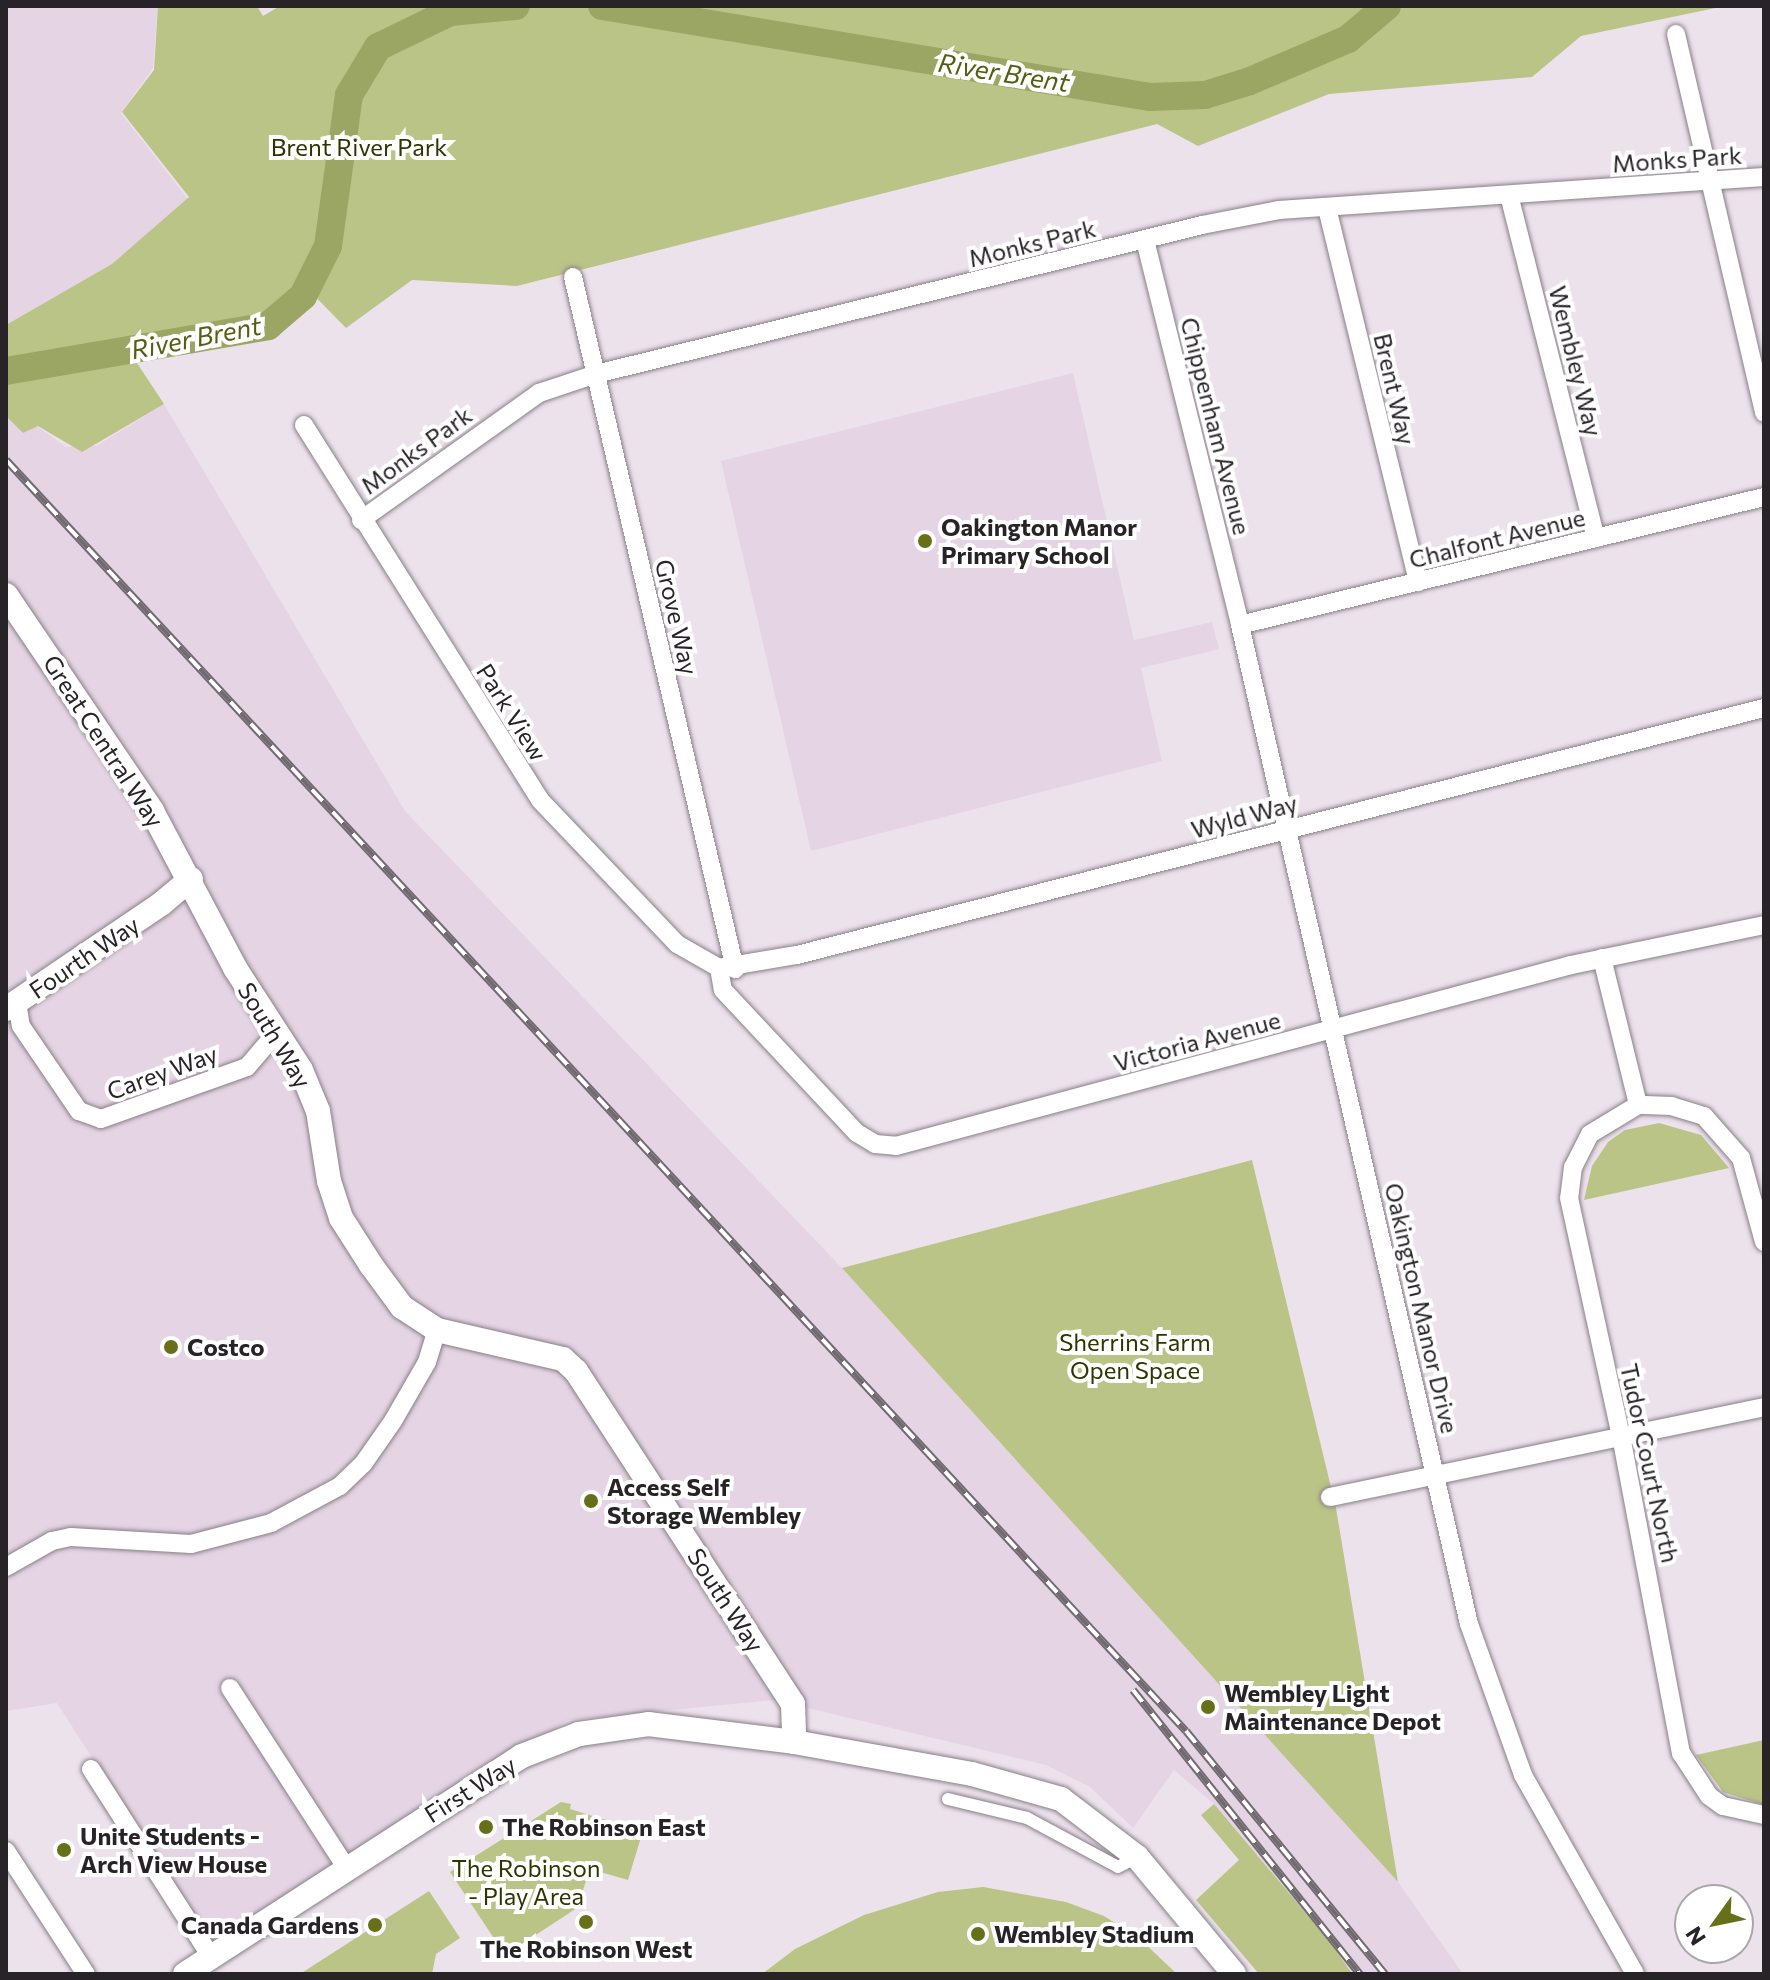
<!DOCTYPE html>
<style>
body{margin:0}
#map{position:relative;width:1770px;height:1980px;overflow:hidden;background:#ece2ec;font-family:Commissioner,sans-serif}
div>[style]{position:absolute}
.built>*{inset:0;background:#e5d5e4}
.green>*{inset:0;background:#bac487}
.river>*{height:28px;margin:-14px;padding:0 14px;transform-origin:14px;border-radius:14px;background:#9ca664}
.roads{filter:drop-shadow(0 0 2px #887f87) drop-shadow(0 0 2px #887f87)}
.pedestrian>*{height:12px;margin:-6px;padding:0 6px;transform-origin:6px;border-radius:6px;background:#fff}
.minor>*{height:18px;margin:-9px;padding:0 9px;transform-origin:9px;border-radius:9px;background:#fff}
.secondary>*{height:24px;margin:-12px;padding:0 12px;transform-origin:12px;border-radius:12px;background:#fff}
.rail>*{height:8px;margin-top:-4px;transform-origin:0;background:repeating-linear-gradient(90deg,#fff 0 15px,#716b71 0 30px);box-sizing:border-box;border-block:2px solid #716b71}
.dots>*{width:22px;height:22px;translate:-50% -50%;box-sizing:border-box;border:4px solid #fff;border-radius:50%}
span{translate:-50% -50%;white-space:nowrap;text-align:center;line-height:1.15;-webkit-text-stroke:8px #fff;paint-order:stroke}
.park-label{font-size:24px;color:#2f3400}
.street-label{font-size:24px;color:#272327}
.poi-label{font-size:24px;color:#272327;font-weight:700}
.left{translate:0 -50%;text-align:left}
.right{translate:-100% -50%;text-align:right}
.water-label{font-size:26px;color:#565e12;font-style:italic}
.frame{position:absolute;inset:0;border:8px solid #272327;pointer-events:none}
.north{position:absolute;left:1674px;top:1884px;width:80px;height:80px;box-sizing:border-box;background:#fff;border:2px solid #a9a7a9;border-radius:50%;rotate:237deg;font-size:22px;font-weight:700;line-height:32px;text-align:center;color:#272327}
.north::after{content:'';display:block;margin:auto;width:28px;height:36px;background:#677018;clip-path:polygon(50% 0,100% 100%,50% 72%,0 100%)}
</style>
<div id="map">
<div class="built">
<i style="clip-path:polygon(6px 6px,158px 6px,153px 68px,121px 113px,188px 199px,112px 265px,6px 325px)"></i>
<i style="clip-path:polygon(1073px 373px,1134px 640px,1212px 622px,1219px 649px,1141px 668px,1162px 761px,811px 851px,721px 461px)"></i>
<i style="clip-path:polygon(164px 404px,405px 811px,842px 1268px,1398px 1882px,1463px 1974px,1352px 1974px,1214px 1804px,1174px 1770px,1133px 1828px,1090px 1787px,1046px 1765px,774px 1700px,568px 1720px,210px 1942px,57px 1703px,6px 1711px,6px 416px,23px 433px,37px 426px,66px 447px,96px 446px)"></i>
</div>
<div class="green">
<i style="clip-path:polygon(158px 6px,257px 6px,263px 16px,280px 6px,1725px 6px,1581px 36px,1532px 77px,1329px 94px,1198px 146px,1157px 124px,517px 286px,412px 280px,346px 328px,301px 282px,262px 322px,171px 338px,137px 363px,164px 404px,82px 452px,38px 426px,23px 433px,6px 416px,6px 325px,112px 264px,189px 197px,122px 112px,154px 70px)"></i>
<i style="clip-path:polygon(1659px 1123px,1701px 1135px,1729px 1168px,1584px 1200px,1592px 1166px,1608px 1142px,1625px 1130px)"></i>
<i style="clip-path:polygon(1252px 1160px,1336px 1508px,1398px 1882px,842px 1268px)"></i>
<i style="clip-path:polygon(1764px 1740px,1764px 1805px,1723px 1792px,1696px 1755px)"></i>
<i style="clip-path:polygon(561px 1802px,571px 1804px,570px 1809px,635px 1829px,646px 1821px,628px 1880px,590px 1869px,577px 1908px,505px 1955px,450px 1872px)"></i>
<i style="clip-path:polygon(1214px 1804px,1331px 1943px,1352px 1974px,1259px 1974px,1196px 1900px,1239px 1860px,1201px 1815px)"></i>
<i style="clip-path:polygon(983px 1887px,1066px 1902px,1104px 1916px,1140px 1939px,1177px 1974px,762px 1974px,795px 1949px,864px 1915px,938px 1892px)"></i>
<i style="clip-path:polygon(429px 1891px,460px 1938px,436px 1954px,432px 1974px,300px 1974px)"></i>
</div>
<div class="river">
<i style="left:602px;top:6px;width:556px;rotate:9.43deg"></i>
<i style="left:1150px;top:97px;width:55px;rotate:-2.1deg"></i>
<i style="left:1205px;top:95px;width:47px;rotate:-17.3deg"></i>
<i style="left:1250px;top:81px;width:107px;rotate:-23.2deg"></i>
<i style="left:1348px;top:39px;width:51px;rotate:-40.2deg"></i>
<i style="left:6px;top:371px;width:266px;rotate:-9.7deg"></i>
<i style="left:268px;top:326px;width:46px;rotate:-40.6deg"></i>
<i style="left:303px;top:296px;width:56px;rotate:-63.4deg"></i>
<i style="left:328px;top:246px;width:152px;rotate:-82.1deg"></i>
<i style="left:349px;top:95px;width:56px;rotate:-58.9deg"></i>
<i style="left:378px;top:47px;width:80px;rotate:-25.9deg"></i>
<i style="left:450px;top:12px;width:66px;rotate:-5.2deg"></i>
</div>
<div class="roads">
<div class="pedestrian">
<i style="left:948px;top:1799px;width:81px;rotate:13.5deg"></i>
<i style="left:1027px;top:1818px;width:103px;rotate:28.3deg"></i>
<i style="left:1118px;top:1867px;width:21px;rotate:-28deg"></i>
</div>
<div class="minor">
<i style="left:1676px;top:34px;width:389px;rotate:76.9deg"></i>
<i style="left:1509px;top:195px;width:354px;rotate:75.8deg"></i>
<i style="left:1327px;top:208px;width:385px;rotate:76.3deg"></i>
<i style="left:1145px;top:240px;width:397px;rotate:76.1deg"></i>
<i style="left:1240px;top:625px;width:1025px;rotate:77.09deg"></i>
<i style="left:1469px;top:1624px;width:160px;rotate:70.3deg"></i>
<i style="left:1523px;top:1775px;width:228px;rotate:60.6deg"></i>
<i style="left:573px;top:277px;width:711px;rotate:76.82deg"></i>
<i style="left:304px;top:425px;width:443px;rotate:57.8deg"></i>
<i style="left:540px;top:800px;width:199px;rotate:46.4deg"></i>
<i style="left:677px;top:944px;width:48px;rotate:29.7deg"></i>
<i style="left:719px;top:968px;width:79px;rotate:-9.5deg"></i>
<i style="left:797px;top:955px;width:998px;rotate:-14.33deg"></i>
<i style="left:361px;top:520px;width:219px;rotate:-35.5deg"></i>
<i style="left:539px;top:393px;width:60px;rotate:-18.4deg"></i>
<i style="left:596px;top:374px;width:624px;rotate:-13.81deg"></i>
<i style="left:1202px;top:225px;width:78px;rotate:-11deg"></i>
<i style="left:1279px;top:210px;width:486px;rotate:-3.9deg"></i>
<i style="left:1240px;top:625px;width:539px;rotate:-13.73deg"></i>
<i style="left:1602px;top:958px;width:151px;rotate:76.2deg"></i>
<i style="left:719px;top:968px;width:22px;rotate:80deg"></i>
<i style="left:723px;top:990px;width:196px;rotate:46.9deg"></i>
<i style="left:857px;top:1133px;width:21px;rotate:31deg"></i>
<i style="left:875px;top:1144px;width:21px;rotate:5deg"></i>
<i style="left:896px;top:1146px;width:699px;rotate:-15.01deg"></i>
<i style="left:1571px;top:965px;width:197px;rotate:-11.7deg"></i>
<i style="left:17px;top:1002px;width:24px;rotate:81deg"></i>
<i style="left:21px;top:1026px;width:103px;rotate:55.7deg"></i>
<i style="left:79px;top:1111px;width:23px;rotate:20deg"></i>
<i style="left:101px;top:1119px;width:155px;rotate:-19.6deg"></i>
<i style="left:247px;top:1067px;width:46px;rotate:-49.4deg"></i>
<i style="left:1764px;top:1242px;width:87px;rotate:-105.3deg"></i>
<i style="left:1741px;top:1158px;width:56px;rotate:-131.4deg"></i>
<i style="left:1704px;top:1116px;width:34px;rotate:-163deg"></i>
<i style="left:1672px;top:1106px;width:34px;rotate:-178deg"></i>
<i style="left:1638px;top:1105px;width:56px;rotate:148.9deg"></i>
<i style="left:1590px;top:1134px;width:37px;rotate:117deg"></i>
<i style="left:1573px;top:1167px;width:31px;rotate:97deg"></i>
<i style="left:1569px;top:1198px;width:244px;rotate:77.7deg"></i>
<i style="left:1621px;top:1436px;width:323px;rotate:79.3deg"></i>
<i style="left:1681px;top:1753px;width:51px;rotate:56.9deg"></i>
<i style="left:1709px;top:1796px;width:17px;rotate:36deg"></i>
<i style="left:1723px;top:1806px;width:42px;rotate:12.4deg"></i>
<i style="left:1330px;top:1497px;width:443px;rotate:-11.7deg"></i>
<i style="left:6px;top:1567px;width:53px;rotate:-29.5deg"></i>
<i style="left:52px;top:1541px;width:19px;rotate:-12deg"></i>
<i style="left:71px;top:1537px;width:120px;rotate:3.3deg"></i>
<i style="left:191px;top:1544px;width:83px;rotate:-14.7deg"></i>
<i style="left:271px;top:1523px;width:78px;rotate:-28.2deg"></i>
<i style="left:340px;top:1486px;width:32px;rotate:-44deg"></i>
<i style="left:363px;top:1464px;width:52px;rotate:-55.1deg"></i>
<i style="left:393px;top:1421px;width:68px;rotate:-60deg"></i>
<i style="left:427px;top:1362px;width:34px;rotate:-73deg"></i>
<i style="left:230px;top:1688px;width:216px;rotate:57.1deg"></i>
<i style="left:91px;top:1769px;width:223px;rotate:57.4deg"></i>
<i style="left:6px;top:1851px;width:147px;rotate:57deg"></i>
</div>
<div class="secondary">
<i style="left:6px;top:595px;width:261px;rotate:55.9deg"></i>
<i style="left:152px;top:811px;width:178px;rotate:62.1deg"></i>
<i style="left:235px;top:968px;width:121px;rotate:57.1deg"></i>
<i style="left:301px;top:1070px;width:44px;rotate:67.5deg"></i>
<i style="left:318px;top:1111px;width:71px;rotate:81.1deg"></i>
<i style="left:329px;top:1181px;width:39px;rotate:72deg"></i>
<i style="left:341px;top:1218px;width:56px;rotate:57.4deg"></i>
<i style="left:371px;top:1265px;width:52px;rotate:53.6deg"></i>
<i style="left:402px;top:1307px;width:42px;rotate:33.3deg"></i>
<i style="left:437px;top:1330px;width:129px;rotate:13deg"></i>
<i style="left:563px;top:1359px;width:18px;rotate:43deg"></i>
<i style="left:576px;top:1371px;width:397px;rotate:56.9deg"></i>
<i style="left:793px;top:1704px;width:38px;rotate:88deg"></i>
<i style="left:6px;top:1009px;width:187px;rotate:-34.1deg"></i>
<i style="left:161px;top:904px;width:39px;rotate:-40deg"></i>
<i style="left:185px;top:1974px;width:401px;rotate:-32.9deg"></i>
<i style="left:522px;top:1756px;width:61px;rotate:-21.1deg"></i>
<i style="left:579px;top:1734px;width:70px;rotate:-8.2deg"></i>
<i style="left:648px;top:1724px;width:147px;rotate:7deg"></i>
<i style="left:794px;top:1742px;width:181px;rotate:10.2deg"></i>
<i style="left:972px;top:1774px;width:92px;rotate:15.7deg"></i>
<i style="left:1061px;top:1799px;width:96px;rotate:37.3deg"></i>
<i style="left:1137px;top:1857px;width:152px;rotate:50.3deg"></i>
</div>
</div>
<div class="rail">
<i style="left:6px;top:460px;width:1734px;rotate:47.13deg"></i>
<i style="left:1186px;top:1731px;width:314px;rotate:50.7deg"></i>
<i style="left:1133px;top:1690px;width:364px;rotate:51.4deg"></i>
</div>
<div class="dots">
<i style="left:925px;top:541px;background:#677018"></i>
<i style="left:171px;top:1347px;background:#677018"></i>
<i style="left:591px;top:1501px;background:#677018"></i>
<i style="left:1208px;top:1707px;background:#677018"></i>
<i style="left:486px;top:1827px;background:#677018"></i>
<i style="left:64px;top:1850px;background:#677018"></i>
<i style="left:586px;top:1922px;background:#677018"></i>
<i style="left:375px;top:1925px;background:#677018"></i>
<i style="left:978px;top:1934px;background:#677018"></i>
</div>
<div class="park-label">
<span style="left:359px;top:147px">Brent River Park</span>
<span style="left:1135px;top:1356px">Sherrins Farm<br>Open Space</span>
<span style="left:526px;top:1882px">The Robinson<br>- Play Area</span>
</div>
<div class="street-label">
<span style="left:1677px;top:159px;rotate:-4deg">Monks Park</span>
<span style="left:1032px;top:243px;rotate:-14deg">Monks Park</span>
<span style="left:1576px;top:361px;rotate:76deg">Wembley Way</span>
<span style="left:1395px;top:389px;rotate:77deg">Brent Way</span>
<span style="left:1216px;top:426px;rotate:76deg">Chippenham Avenue</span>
<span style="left:416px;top:450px;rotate:-36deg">Monks Park</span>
<span style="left:1497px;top:538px;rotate:-14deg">Chalfont Avenue</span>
<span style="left:677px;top:617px;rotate:77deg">Grove Way</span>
<span style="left:512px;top:712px;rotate:58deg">Park View</span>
<span style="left:104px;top:741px;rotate:57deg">Great Central Way</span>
<span style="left:1244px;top:816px;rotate:-15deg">Wyld Way</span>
<span style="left:84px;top:957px;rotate:-34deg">Fourth Way</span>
<span style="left:275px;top:1035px;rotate:59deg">South Way</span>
<span style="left:1197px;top:1041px;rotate:-15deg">Victoria Avenue</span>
<span style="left:162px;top:1072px;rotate:-20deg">Carey Way</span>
<span style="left:1422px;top:1308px;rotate:77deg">Oakington Manor Drive</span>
<span style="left:1650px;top:1463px;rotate:78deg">Tudor Court North</span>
<span style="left:726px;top:1600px;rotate:57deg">South Way</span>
<span style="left:470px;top:1789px;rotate:-32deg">First Way</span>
</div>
<div class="poi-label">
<span class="left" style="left:941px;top:541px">Oakington Manor<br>Primary School</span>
<span class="left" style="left:187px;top:1347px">Costco</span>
<span class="left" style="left:607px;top:1501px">Access Self<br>Storage Wembley</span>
<span class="left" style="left:1224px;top:1707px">Wembley Light<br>Maintenance Depot</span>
<span class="left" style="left:502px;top:1827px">The Robinson East</span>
<span class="left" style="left:80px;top:1850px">Unite Students -<br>Arch View House</span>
<span class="right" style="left:359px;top:1925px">Canada Gardens</span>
<span class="left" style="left:994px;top:1934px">Wembley Stadium</span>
<span style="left:586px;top:1949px">The Robinson West</span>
</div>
<div class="water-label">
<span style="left:1004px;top:72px;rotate:9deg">River Brent</span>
<span style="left:196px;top:337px;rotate:-11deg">River Brent</span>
</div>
<div class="frame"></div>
<div class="north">N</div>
</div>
